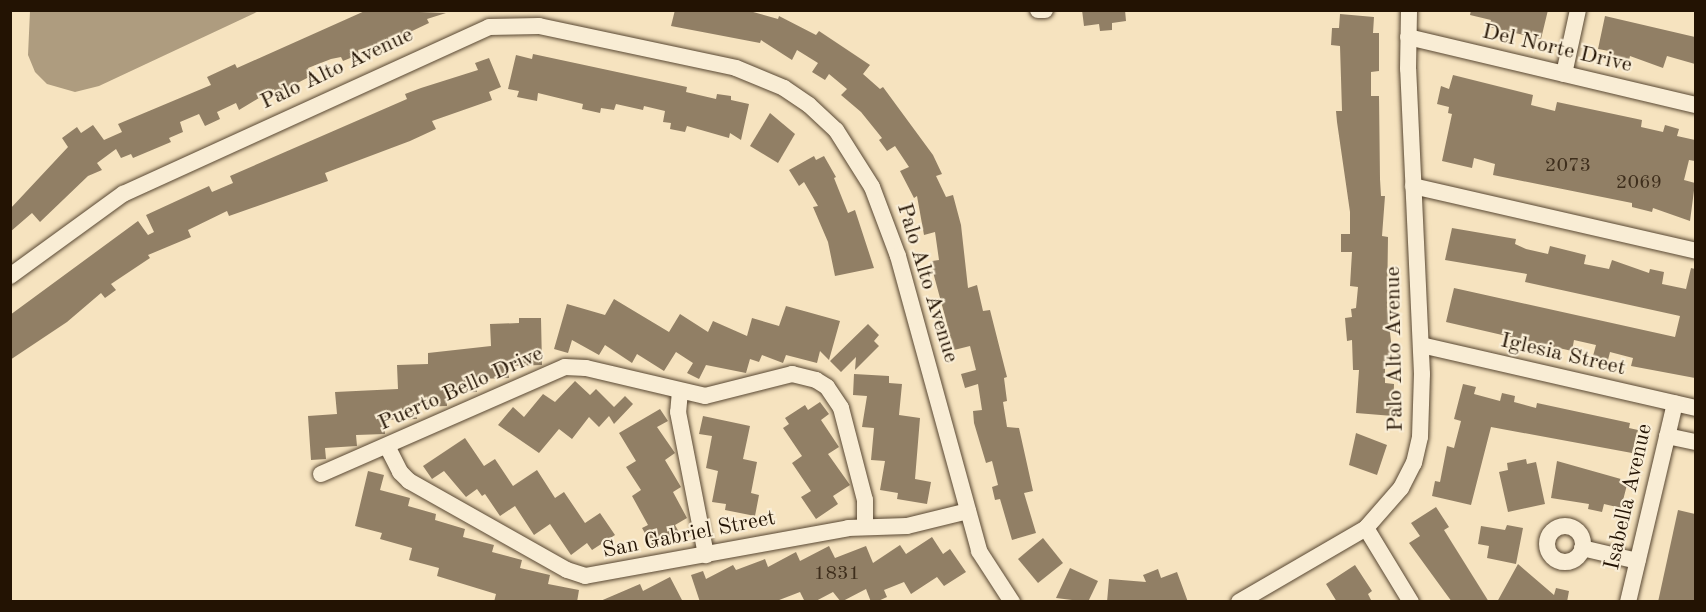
<!DOCTYPE html>
<style>
body{margin:0}
#map{position:relative;width:1706px;height:612px;overflow:hidden;background:#f6e3bf;font-family:"Old Standard TT",serif}
div>[style]{position:absolute}
.water>*{inset:0;background:#ae9c7f}
.building>*{inset:0;background:#917f65}
.roads{filter:drop-shadow(0 0 2px #584732) drop-shadow(0 0 2px #584732)}
.minor>*{height:16px;margin:-8px;padding:0 8px;transform-origin:8px;border-radius:8px;background:#f9edd5}
.minor>.ring{margin:-8px;padding:0;box-sizing:content-box;background:none;border:16px solid #f9edd5;border-radius:50%}
span{translate:-50% -50%;white-space:nowrap;text-align:center;line-height:1.15;-webkit-text-stroke:4.5px #f9edd5;paint-order:stroke}
.number-label{font-size:20px;color:#3e2e1c}
.number-label span{-webkit-text-stroke-width:0}
.street-label{font-size:22px;color:#231303}
.frame{position:absolute;inset:0;border:12px solid #231303;pointer-events:none}
</style>
<div id="map">
<div class="water">
<i style="clip-path:polygon(30px 11px,30px 10px,259px 11px,99px 86px,75px 92px,47px 84px,35px 72px,28px 55px)"></i>
</div>
<div class="building">
<i style="clip-path:polygon(367px 10px,446px 13px,427px 19px,429px 23px,393px 40px,358px 50px,360px 54px,343px 61px,341px 57px,331px 59px,308px 68px,311px 76px,276px 94px,274px 89px,239px 110px,236px 103px,217px 112px,220px 119px,205px 126px,199px 114px,180px 122px,183px 132px,169px 138px,171px 142px,133px 158px,131px 154px,121px 158px,116px 149px,97px 163px,102px 170px,88px 176px,40px 222px,32px 213px,10px 232px,10px 209px,68px 147px,62px 138px,77px 127px,81px 133px,93px 125px,104px 140px,122px 132px,118px 124px,211px 85px,207px 77px,235px 64px,237px 68px)"></i>
<i style="clip-path:polygon(675px 10px,746px 10px,778px 19px,779px 16px,816px 35px,819px 31px,870px 65px,863px 74px,880px 89px,883px 87px,933px 155px,942px 174px,936px 176px,946px 197px,953px 195px,961px 225px,968px 288px,977px 285px,983px 311px,990px 310px,1007px 377px,1004px 378px,1007px 401px,1003px 402px,1007px 427px,1019px 428px,1033px 491px,1024px 493px,1036px 533px,1012px 540px,1000px 499px,995px 500px,992px 487px,998px 485px,992px 461px,986px 463px,974px 423px,973px 411px,982px 410px,978px 384px,965px 388px,961px 374px,976px 370px,970px 346px,954px 350px,933px 272px,932px 261px,939px 260px,935px 232px,924px 235px,917px 196px,914px 198px,900px 171px,909px 167px,895px 146px,887px 151px,879px 140px,882px 138px,861px 112px,841px 95px,847px 89px,829px 74px,825px 80px,812px 72px,818px 63px,797px 50px,792px 60px,761px 40px,760px 43px,671px 26px)"></i>
<i style="clip-path:polygon(1082px 10px,1125px 10px,1126px 21px,1112px 23px,1112px 30px,1100px 31px,1099px 24px,1084px 26px)"></i>
<i style="clip-path:polygon(1471px 10px,1548px 10px,1541px 39px,1489px 27px,1491px 20px,1470px 15px)"></i>
<i style="clip-path:polygon(1340px 14px,1374px 17px,1373px 33px,1379px 33px,1379px 71px,1371px 72px,1371px 96px,1379px 96px,1380px 179px,1381px 196px,1385px 196px,1382px 236px,1388px 237px,1387px 306px,1393px 359px,1385px 360px,1385px 383px,1394px 384px,1393px 416px,1356px 413px,1359px 370px,1353px 370px,1352px 340px,1347px 341px,1345px 318px,1352px 317px,1351px 309px,1356px 308px,1358px 287px,1350px 286px,1352px 252px,1341px 252px,1341px 234px,1350px 234px,1350px 212px,1337px 122px,1336px 111px,1342px 111px,1340px 46px,1331px 45px,1332px 28px,1339px 28px)"></i>
<i style="clip-path:polygon(1605px 16px,1695px 37px,1695px 64px,1667px 56px,1663px 68px,1630px 56px,1629px 60px,1608px 55px,1609px 51px,1598px 49px)"></i>
<i style="clip-path:polygon(533px 54px,687px 87px,686px 92px,716px 99px,717px 94px,731px 96px,731px 100px,749px 104px,741px 140px,730px 133px,729px 138px,687px 126px,685px 132px,670px 129px,671px 123px,663px 122px,665px 111px,644px 106px,643px 110px,616px 104px,614px 110px,601px 108px,600px 113px,582px 109px,583px 104px,538px 93px,537px 101px,517px 97px,519px 91px,508px 89px,516px 55px,532px 59px)"></i>
<i style="clip-path:polygon(489px 58px,501px 87px,489px 92px,492px 100px,432px 121px,436px 129px,410px 141px,325px 173px,328px 181px,229px 216px,227px 211px,188px 230px,191px 237px,148px 255px,150px 258px,111px 284px,116px 290px,105px 298px,101px 293px,67px 322px,10px 360px,10px 315px,138px 221px,148px 235px,154px 232px,146px 215px,209px 186px,212px 192px,233px 183px,230px 176px,407px 99px,405px 94px,421px 88px,478px 70px,475px 63px)"></i>
<i style="clip-path:polygon(1453px 75px,1533px 95px,1531px 105px,1555px 111px,1557px 102px,1642px 120px,1641px 127px,1663px 132px,1665px 125px,1679px 129px,1677px 136px,1695px 140px,1695px 161px,1689px 160px,1684px 180px,1695px 183px,1690px 221px,1653px 208px,1652px 212px,1632px 207px,1632px 203px,1493px 175px,1495px 164px,1474px 158px,1472px 168px,1442px 161px,1452px 114px,1448px 113px,1449px 107px,1437px 104px,1441px 86px,1449px 89px)"></i>
<i style="clip-path:polygon(770px 113px,795px 134px,778px 163px,750px 146px)"></i>
<i style="clip-path:polygon(814px 156px,816px 160px,824px 156px,836px 177px,834px 178px,848px 213px,855px 210px,874px 268px,835px 276px,828px 242px,813px 207px,818px 206px,804px 182px,799px 186px,789px 170px)"></i>
<i style="clip-path:polygon(1452px 228px,1516px 239px,1515px 244px,1526px 249px,1548px 254px,1550px 246px,1586px 255px,1584px 264px,1609px 269px,1612px 260px,1649px 273px,1650px 269px,1664px 272px,1662px 284px,1686px 289px,1691px 268px,1695px 269px,1695px 378px,1631px 366px,1633px 358px,1610px 352px,1608px 360px,1593px 356px,1596px 345px,1574px 340px,1572px 351px,1446px 322px,1454px 288px,1675px 337px,1680px 316px,1525px 282px,1527px 274px,1445px 260px)"></i>
<i style="clip-path:polygon(614px 299px,669px 332px,680px 314px,708px 332px,713px 321px,747px 336px,752px 318px,779px 326px,786px 306px,840px 321px,829px 360px,820px 351px,817px 363px,786px 355px,783px 363px,762px 355px,759px 362px,750px 359px,746px 373px,706px 365px,699px 379px,687px 373px,693px 363px,676px 352px,664px 371px,637px 354px,632px 363px,605px 345px,599px 355px,572px 340px,568px 353px,554px 349px,567px 304px,605px 315px)"></i>
<i style="clip-path:polygon(519px 318px,541px 318px,542px 365px,508px 366px,509px 378px,477px 379px,477px 392px,447px 393px,447px 406px,416px 407px,417px 419px,384px 420px,385px 434px,356px 435px,357px 446px,325px 448px,326px 459px,311px 460px,308px 416px,337px 414px,335px 392px,398px 389px,397px 365px,428px 364px,428px 353px,491px 346px,490px 324px,519px 323px)"></i>
<i style="clip-path:polygon(868px 324px,879px 335px,874px 341px,879px 346px,855px 370px,856px 357px,841px 372px,830px 361px)"></i>
<i style="clip-path:polygon(854px 374px,889px 376px,889px 383px,902px 384px,899px 415px,920px 418px,915px 479px,931px 482px,927px 504px,897px 499px,898px 493px,880px 490px,885px 461px,871px 460px,874px 428px,862px 427px,867px 396px,853px 395px)"></i>
<i style="clip-path:polygon(575px 381px,590px 395px,596px 389px,614px 407px,625px 396px,633px 404px,614px 424px,609px 416px,599px 427px,589px 417px,572px 439px,559px 429px,539px 453px,498px 425px,513px 407px,524px 417px,543px 394px,555px 402px)"></i>
<i style="clip-path:polygon(1463px 384px,1476px 387px,1474px 394px,1500px 401px,1502px 393px,1515px 396px,1514px 402px,1536px 408px,1537px 403px,1630px 423px,1629px 428px,1638px 430px,1632px 453px,1491px 427px,1471px 505px,1432px 496px,1435px 481px,1440px 482px,1447px 446px,1454px 448px,1461px 421px,1454px 419px)"></i>
<i style="clip-path:polygon(820px 402px,829px 414px,821px 420px,839px 447px,828px 454px,850px 485px,833px 496px,838px 504px,816px 519px,801px 497px,811px 491px,792px 463px,802px 456px,783px 428px,789px 424px,785px 418px,805px 405px,808px 410px)"></i>
<i style="clip-path:polygon(660px 409px,668px 421px,657px 427px,675px 453px,665px 460px,681px 487px,673px 492px,687px 518px,675px 525px,680px 534px,654px 549px,642px 528px,648px 525px,632px 496px,641px 490px,626px 467px,636px 461px,619px 433px)"></i>
<i style="clip-path:polygon(703px 416px,750px 426px,743px 459px,757px 462px,751px 493px,759px 495px,755px 516px,725px 510px,726px 504px,712px 502px,718px 471px,706px 468px,712px 436px,699px 434px)"></i>
<i style="clip-path:polygon(1356px 433px,1387px 445px,1377px 475px,1349px 465px)"></i>
<i style="clip-path:polygon(465px 438px,484px 466px,495px 459px,513px 486px,537px 470px,555px 498px,564px 492px,585px 523px,600px 513px,615px 535px,592px 550px,587px 543px,571px 555px,550px 524px,534px 535px,515px 506px,500px 516px,485px 494px,482px 496px,477px 489px,466px 497px,444px 471px,432px 479px,423px 466px)"></i>
<i style="clip-path:polygon(1526px 459px,1527px 464px,1536px 462px,1545px 504px,1508px 512px,1499px 472px,1508px 470px,1507px 463px)"></i>
<i style="clip-path:polygon(1557px 461px,1628px 481px,1621px 508px,1604px 504px,1602px 512px,1588px 509px,1589px 504px,1551px 498px)"></i>
<i style="clip-path:polygon(368px 471px,384px 475px,380px 490px,410px 498px,408px 506px,436px 514px,435px 520px,465px 529px,463px 537px,494px 545px,492px 552px,522px 560px,520px 568px,550px 575px,548px 584px,579px 590px,577px 602px,494px 602px,496px 594px,437px 576px,439px 568px,409px 560px,412px 548px,380px 539px,382px 533px,355px 526px)"></i>
<i style="clip-path:polygon(1436px 507px,1449px 527px,1444px 530px,1489px 602px,1452px 602px,1409px 543px,1420px 536px,1411px 523px)"></i>
<i style="clip-path:polygon(1678px 510px,1695px 514px,1695px 602px,1658px 602px)"></i>
<i style="clip-path:polygon(1507px 525px,1523px 528px,1516px 564px,1487px 558px,1489px 546px,1478px 544px,1481px 526px,1505px 530px)"></i>
<i style="clip-path:polygon(932px 537px,943px 554px,950px 549px,966px 572px,944px 586px,937px 577px,911px 594px,904px 582px,884px 590px,887px 597px,876px 602px,871px 602px,866px 589px,841px 602px,833px 592px,814px 602px,805px 602px,800px 592px,774px 602px,700px 602px,691px 575px,703px 571px,706px 579px,733px 565px,736px 570px,765px 559px,768px 567px,796px 552px,800px 561px,829px 546px,835px 558px,866px 546px,873px 563px,900px 545px,906px 554px)"></i>
<i style="clip-path:polygon(1043px 538px,1063px 563px,1038px 583px,1018px 559px)"></i>
<i style="clip-path:polygon(1518px 564px,1554px 595px,1556px 588px,1569px 591px,1567px 602px,1497px 602px)"></i>
<i style="clip-path:polygon(1355px 565px,1372px 591px,1368px 594px,1372px 602px,1337px 602px,1326px 584px)"></i>
<i style="clip-path:polygon(1070px 568px,1098px 581px,1088px 602px,1056px 598px)"></i>
<i style="clip-path:polygon(1158px 569px,1161px 578px,1177px 572px,1188px 602px,1107px 602px,1109px 579px,1146px 582px,1143px 575px)"></i>
<i style="clip-path:polygon(670px 577px,683px 602px,598px 602px,640px 584px,643px 591px)"></i>
</div>
<div class="roads">
<div class="minor">
<i style="left:1038px;top:10px;width:7px"></i>
<i style="left:1408px;top:37px;width:296px;rotate:13.3deg"></i>
<i style="left:1564px;top:74px;width:66px;rotate:-77.7deg"></i>
<i style="left:1413px;top:186px;width:290px;rotate:12.9deg"></i>
<i style="left:10px;top:276px;width:140px;rotate:-36deg"></i>
<i style="left:123px;top:194px;width:402px;rotate:-24.5deg"></i>
<i style="left:489px;top:27px;width:50px;rotate:-1.1deg"></i>
<i style="left:539px;top:26px;width:201px;rotate:12deg"></i>
<i style="left:736px;top:68px;width:52px;rotate:22.6deg"></i>
<i style="left:784px;top:88px;width:30px;rotate:34deg"></i>
<i style="left:809px;top:105px;width:37px;rotate:43deg"></i>
<i style="left:836px;top:130px;width:67px;rotate:57.7deg"></i>
<i style="left:872px;top:187px;width:74px;rotate:69.4deg"></i>
<i style="left:898px;top:256px;width:306px;rotate:74.6deg"></i>
<i style="left:979px;top:551px;width:61px;rotate:57.1deg"></i>
<i style="left:1421px;top:345px;width:282px;rotate:12.9deg"></i>
<i style="left:680px;top:391px;width:21px;rotate:95deg"></i>
<i style="left:678px;top:412px;width:146px;rotate:78.9deg"></i>
<i style="left:1667px;top:436px;width:30px;rotate:12deg"></i>
<i style="left:388px;top:448px;width:27px;rotate:63deg"></i>
<i style="left:400px;top:472px;width:13px;rotate:45deg"></i>
<i style="left:409px;top:481px;width:181px;rotate:29.4deg"></i>
<i style="left:567px;top:570px;width:19px;rotate:18deg"></i>
<i style="left:585px;top:576px;width:267px;rotate:-10.3deg"></i>
<i style="left:848px;top:528px;width:59px;rotate:-1.9deg"></i>
<i style="left:907px;top:526px;width:63px;rotate:-13.8deg"></i>
<i style="left:321px;top:474px;width:266px;rotate:-23.7deg"></i>
<i style="left:565px;top:367px;width:21px;rotate:3deg"></i>
<i style="left:586px;top:368px;width:122px;rotate:13.2deg"></i>
<i style="left:705px;top:396px;width:90px;rotate:-14.2deg"></i>
<i style="left:792px;top:374px;width:25px;rotate:14deg"></i>
<i style="left:816px;top:380px;width:13px;rotate:32deg"></i>
<i style="left:827px;top:387px;width:25px;rotate:56deg"></i>
<i style="left:841px;top:408px;width:95px;rotate:75.4deg"></i>
<i style="left:865px;top:500px;width:27px;rotate:90deg"></i>
<i class="ring" style="left:1547px;top:526px;width:20px;height:20px"></i>
<i style="left:1366px;top:528px;width:87px;rotate:58.7deg"></i>
<i style="left:1582px;top:548px;width:57px;rotate:13.1deg"></i>
<i style="left:1239px;top:602px;width:147px;rotate:-30.2deg"></i>
<i style="left:1366px;top:528px;width:53px;rotate:-48.8deg"></i>
<i style="left:1401px;top:488px;width:28px;rotate:-63deg"></i>
<i style="left:1414px;top:463px;width:27px;rotate:-77deg"></i>
<i style="left:1420px;top:437px;width:63px;rotate:-88.2deg"></i>
<i style="left:1422px;top:374px;width:305px;rotate:-92.6deg"></i>
<i style="left:1408px;top:69px;width:59px;rotate:-89deg"></i>
<i style="left:1628px;top:602px;width:204px;rotate:-76.7deg"></i>
</div>
</div>
<div class="number-label">
<span style="left:1568px;top:166px">2073</span>
<span style="left:1639px;top:183px">2069</span>
<span style="left:837px;top:574px">1831</span>
</div>
<div class="street-label">
<span style="left:1557px;top:49px;rotate:13deg">Del Norte Drive</span>
<span style="left:337px;top:69px;rotate:-25deg">Palo Alto Avenue</span>
<span style="left:927px;top:283px;rotate:73deg">Palo Alto Avenue</span>
<span style="left:1395px;top:349px;rotate:-91deg">Palo Alto Avenue</span>
<span style="left:1563px;top:355px;rotate:13deg">Iglesia Street</span>
<span style="left:461px;top:389px;rotate:-24deg">Puerto Bello Drive</span>
<span style="left:1629px;top:497px;rotate:-77deg">Isabella Avenue</span>
<span style="left:689px;top:535px;rotate:-11deg">San Gabriel Street</span>
</div>
<div class="frame"></div>
</div>
